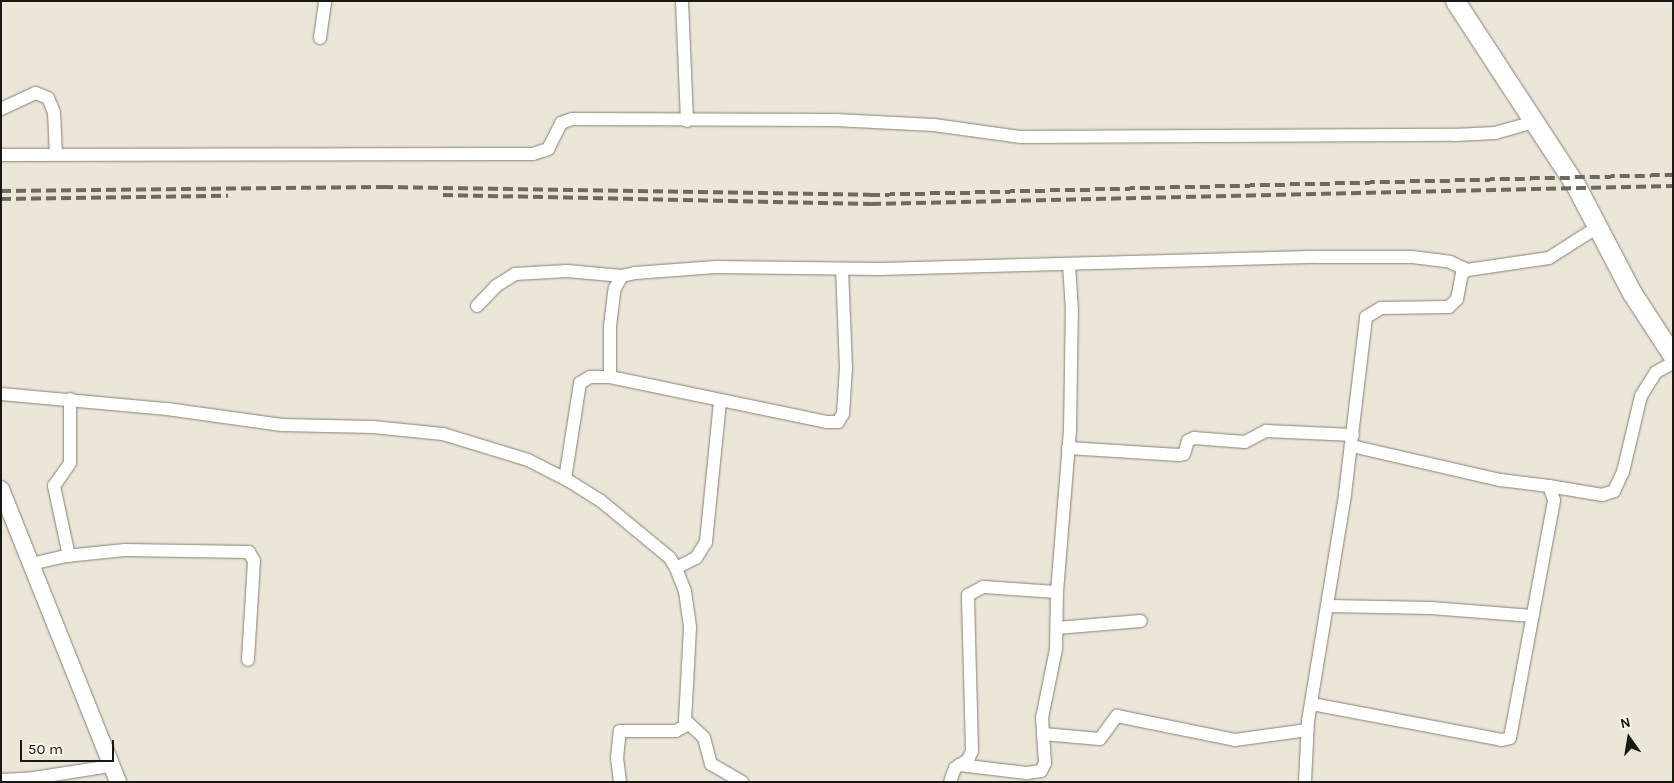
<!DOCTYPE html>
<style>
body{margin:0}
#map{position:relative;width:1674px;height:783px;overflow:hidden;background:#ece6d9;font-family:Karla,sans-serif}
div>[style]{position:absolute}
.roads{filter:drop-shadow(0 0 1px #878176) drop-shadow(0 0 1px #878176)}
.minor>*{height:12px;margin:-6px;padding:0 6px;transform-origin:6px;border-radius:6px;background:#fff}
.tertiary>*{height:16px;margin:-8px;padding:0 8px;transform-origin:8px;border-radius:8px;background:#fff}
.secondary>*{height:19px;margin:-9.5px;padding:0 9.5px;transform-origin:9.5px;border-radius:9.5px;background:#fff}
.rail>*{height:4px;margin-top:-2px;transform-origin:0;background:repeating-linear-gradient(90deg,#6d6961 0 10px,transparent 0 15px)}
span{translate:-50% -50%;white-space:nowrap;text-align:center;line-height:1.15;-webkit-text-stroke:4px #f9f3e7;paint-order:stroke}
.frame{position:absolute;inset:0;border:2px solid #191713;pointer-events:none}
.north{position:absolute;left:1604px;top:713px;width:50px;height:50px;-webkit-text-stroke:4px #f9f3e7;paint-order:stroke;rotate:347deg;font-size:14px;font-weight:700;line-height:20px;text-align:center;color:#191713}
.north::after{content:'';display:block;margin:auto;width:18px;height:22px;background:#191713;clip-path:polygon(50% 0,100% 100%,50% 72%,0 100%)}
.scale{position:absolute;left:20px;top:740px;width:94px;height:22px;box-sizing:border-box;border:2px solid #191713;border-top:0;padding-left:6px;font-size:15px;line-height:18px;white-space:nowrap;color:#191713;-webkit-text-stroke:4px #f9f3e7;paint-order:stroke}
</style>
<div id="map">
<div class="roads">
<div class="minor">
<i style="left:682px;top:1px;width:120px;rotate:87.6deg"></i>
<i style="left:320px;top:38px;width:37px;rotate:-82deg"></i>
<i style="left:1px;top:109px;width:38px;rotate:-25deg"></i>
<i style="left:36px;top:93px;width:13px;rotate:23deg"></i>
<i style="left:48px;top:98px;width:15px;rotate:67deg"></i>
<i style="left:54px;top:112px;width:42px;rotate:87.3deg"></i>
<i style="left:1px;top:155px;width:532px;rotate:-0.11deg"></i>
<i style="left:533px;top:154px;width:16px;rotate:-18deg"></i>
<i style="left:548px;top:149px;width:29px;rotate:-63deg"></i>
<i style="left:561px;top:123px;width:12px;rotate:-20deg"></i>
<i style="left:572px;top:119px;width:263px;rotate:0.2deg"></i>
<i style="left:835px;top:120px;width:99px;rotate:2.9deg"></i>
<i style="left:934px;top:125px;width:88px;rotate:7.9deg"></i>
<i style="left:1021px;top:137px;width:433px;rotate:-0.3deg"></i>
<i style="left:1454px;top:135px;width:41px;rotate:-2.8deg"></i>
<i style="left:1495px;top:133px;width:41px;rotate:-15.8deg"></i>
<i style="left:477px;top:306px;width:28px;rotate:-46deg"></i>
<i style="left:496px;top:286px;width:22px;rotate:-32deg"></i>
<i style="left:515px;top:274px;width:52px;rotate:-3.3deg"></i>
<i style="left:567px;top:271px;width:55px;rotate:5.2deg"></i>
<i style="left:610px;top:377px;width:51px;rotate:-90deg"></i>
<i style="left:610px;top:326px;width:38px;rotate:-83deg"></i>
<i style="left:615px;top:288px;width:14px;rotate:-60deg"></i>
<i style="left:622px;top:276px;width:13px;rotate:-13deg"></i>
<i style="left:635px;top:273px;width:81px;rotate:-4.2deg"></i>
<i style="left:716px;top:267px;width:164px;rotate:0.7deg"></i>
<i style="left:880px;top:269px;width:438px;rotate:-1.6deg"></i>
<i style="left:1318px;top:257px;width:94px"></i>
<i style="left:1412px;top:257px;width:38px;rotate:7deg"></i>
<i style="left:1450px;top:262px;width:19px;rotate:25deg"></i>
<i style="left:1px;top:394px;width:167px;rotate:5.2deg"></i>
<i style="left:167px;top:409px;width:116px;rotate:7.9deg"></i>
<i style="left:282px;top:425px;width:91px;rotate:1.3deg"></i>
<i style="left:373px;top:427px;width:70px;rotate:5.7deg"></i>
<i style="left:443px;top:434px;width:89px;rotate:17deg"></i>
<i style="left:528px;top:460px;width:46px;rotate:27.1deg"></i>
<i style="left:569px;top:481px;width:38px;rotate:32deg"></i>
<i style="left:601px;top:501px;width:89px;rotate:39.6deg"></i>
<i style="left:670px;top:558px;width:12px;rotate:59deg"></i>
<i style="left:676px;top:568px;width:25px;rotate:69deg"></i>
<i style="left:685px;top:591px;width:37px;rotate:82deg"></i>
<i style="left:690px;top:628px;width:92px;rotate:93.1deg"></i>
<i style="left:685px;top:720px;width:26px;rotate:43deg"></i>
<i style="left:704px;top:738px;width:27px;rotate:75deg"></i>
<i style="left:711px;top:764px;width:36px;rotate:30deg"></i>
<i style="left:1068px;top:448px;width:111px;rotate:3.6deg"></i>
<i style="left:1179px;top:455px;width:5px;rotate:-11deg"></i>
<i style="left:1184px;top:454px;width:14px;rotate:-73deg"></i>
<i style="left:1188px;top:441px;width:7px;rotate:-27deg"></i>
<i style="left:1194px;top:438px;width:51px;rotate:4.5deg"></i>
<i style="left:1245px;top:442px;width:24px;rotate:-28deg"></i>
<i style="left:1266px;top:431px;width:87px;rotate:2.6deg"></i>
<i style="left:565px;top:479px;width:97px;rotate:-81.1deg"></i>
<i style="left:580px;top:383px;width:12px;rotate:-31deg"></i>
<i style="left:590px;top:377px;width:20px"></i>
<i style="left:610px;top:377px;width:222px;rotate:11.7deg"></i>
<i style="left:827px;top:422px;width:11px"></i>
<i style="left:838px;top:422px;width:9px;rotate:-58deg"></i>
<i style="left:843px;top:414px;width:46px;rotate:-86.3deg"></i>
<i style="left:846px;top:368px;width:98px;rotate:-92.3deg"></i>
<i style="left:1549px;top:486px;width:54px;rotate:9.6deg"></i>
<i style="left:1602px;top:495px;width:13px;rotate:-18deg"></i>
<i style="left:1614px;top:491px;width:21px;rotate:-65deg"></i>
<i style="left:1623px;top:472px;width:78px;rotate:-76.7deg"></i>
<i style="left:1641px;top:396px;width:28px;rotate:-58deg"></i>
<i style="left:1656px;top:372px;width:19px;rotate:-28deg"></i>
<i style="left:69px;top:556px;width:72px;rotate:-102.1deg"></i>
<i style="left:54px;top:486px;width:28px;rotate:-55deg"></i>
<i style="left:70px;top:463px;width:64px;rotate:-90deg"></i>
<i style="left:31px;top:564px;width:36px;rotate:-13deg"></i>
<i style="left:66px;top:556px;width:59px;rotate:-5.8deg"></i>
<i style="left:125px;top:550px;width:124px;rotate:0.9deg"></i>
<i style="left:249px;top:552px;width:10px;rotate:61deg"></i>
<i style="left:254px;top:561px;width:99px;rotate:93.5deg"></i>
<i style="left:676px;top:568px;width:22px;rotate:-27deg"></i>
<i style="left:696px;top:558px;width:19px;rotate:-58deg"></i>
<i style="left:706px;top:542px;width:141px;rotate:-84.3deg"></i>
<i style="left:1328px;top:606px;width:103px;rotate:1.1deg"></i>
<i style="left:1431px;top:608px;width:102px;rotate:4.5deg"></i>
<i style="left:1057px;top:628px;width:84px;rotate:-4.8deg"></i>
<i style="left:1312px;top:704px;width:193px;rotate:10.7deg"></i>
<i style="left:1502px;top:740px;width:8px;rotate:-14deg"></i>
<i style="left:1510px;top:738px;width:242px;rotate:-79.5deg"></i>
<i style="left:1554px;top:500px;width:15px;rotate:-110deg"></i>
<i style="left:1549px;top:486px;width:49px;rotate:-173deg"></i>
<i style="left:1500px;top:480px;width:153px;rotate:-167.1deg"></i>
<i style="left:1043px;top:734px;width:57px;rotate:5deg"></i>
<i style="left:1100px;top:739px;width:29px;rotate:-54deg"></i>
<i style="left:1117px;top:716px;width:120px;rotate:11.5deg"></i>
<i style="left:1235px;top:740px;width:73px;rotate:-7.9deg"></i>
<i style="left:959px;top:765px;width:68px;rotate:6.7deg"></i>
<i style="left:1027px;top:773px;width:14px;rotate:-8deg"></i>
<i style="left:1041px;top:771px;width:9px;rotate:-63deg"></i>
<i style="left:1045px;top:763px;width:45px;rotate:-93.8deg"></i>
<i style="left:1042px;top:718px;width:70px;rotate:-78.5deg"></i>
<i style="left:1056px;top:649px;width:57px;rotate:-89deg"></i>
<i style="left:1057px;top:592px;width:162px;rotate:-85.4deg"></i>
<i style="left:1070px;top:431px;width:121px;rotate:-89.1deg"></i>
<i style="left:1072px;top:310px;width:45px;rotate:-93.8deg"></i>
<i style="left:1px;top:780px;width:33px;rotate:-3deg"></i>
<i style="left:34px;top:778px;width:78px;rotate:-8.9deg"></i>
<i style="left:620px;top:782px;width:24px;rotate:-97deg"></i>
<i style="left:617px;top:758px;width:27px;rotate:-84deg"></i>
<i style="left:620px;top:731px;width:56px"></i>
<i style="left:676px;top:731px;width:13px;rotate:-29deg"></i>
<i style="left:950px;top:782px;width:15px;rotate:-70deg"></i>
<i style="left:955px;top:768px;width:15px;rotate:-32deg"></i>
<i style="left:968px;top:760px;width:10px;rotate:-66deg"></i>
<i style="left:972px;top:751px;width:156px;rotate:-91.5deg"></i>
<i style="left:968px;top:595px;width:17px;rotate:-28deg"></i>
<i style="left:983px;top:587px;width:74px;rotate:3.9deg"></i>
<i style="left:1305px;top:782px;width:61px;rotate:-87.2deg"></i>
<i style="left:1308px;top:721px;width:230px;rotate:-80.7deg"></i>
<i style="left:1345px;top:494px;width:178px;rotate:-83.2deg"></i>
<i style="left:1366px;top:317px;width:17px;rotate:-31deg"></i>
<i style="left:1381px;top:308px;width:68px;rotate:-0.8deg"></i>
<i style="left:1449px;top:307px;width:11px;rotate:-45deg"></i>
<i style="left:1457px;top:299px;width:25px;rotate:-79deg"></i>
<i style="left:1462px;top:274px;width:6px;rotate:-39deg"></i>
<i style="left:1467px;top:270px;width:83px;rotate:-8.3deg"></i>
<i style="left:1549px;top:258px;width:56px;rotate:-32.6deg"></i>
</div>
<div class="tertiary">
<i style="left:1px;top:489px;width:315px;rotate:68.2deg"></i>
</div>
<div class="secondary">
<i style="left:1455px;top:1px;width:221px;rotate:56.8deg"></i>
<i style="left:1576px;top:186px;width:121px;rotate:62.4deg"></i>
<i style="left:1632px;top:293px;width:75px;rotate:56.9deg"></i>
</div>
</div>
<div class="rail">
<i style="left:1px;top:191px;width:382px;rotate:-0.6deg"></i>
<i style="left:383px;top:187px;width:487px;rotate:0.9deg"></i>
<i style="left:870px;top:195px;width:803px;rotate:-1.43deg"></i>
<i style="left:443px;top:195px;width:428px;rotate:1.2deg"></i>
<i style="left:871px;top:204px;width:802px;rotate:-1.29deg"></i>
<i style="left:1px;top:199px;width:227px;rotate:-0.8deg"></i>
</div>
<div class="frame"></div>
<div class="north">N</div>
<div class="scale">50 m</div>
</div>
